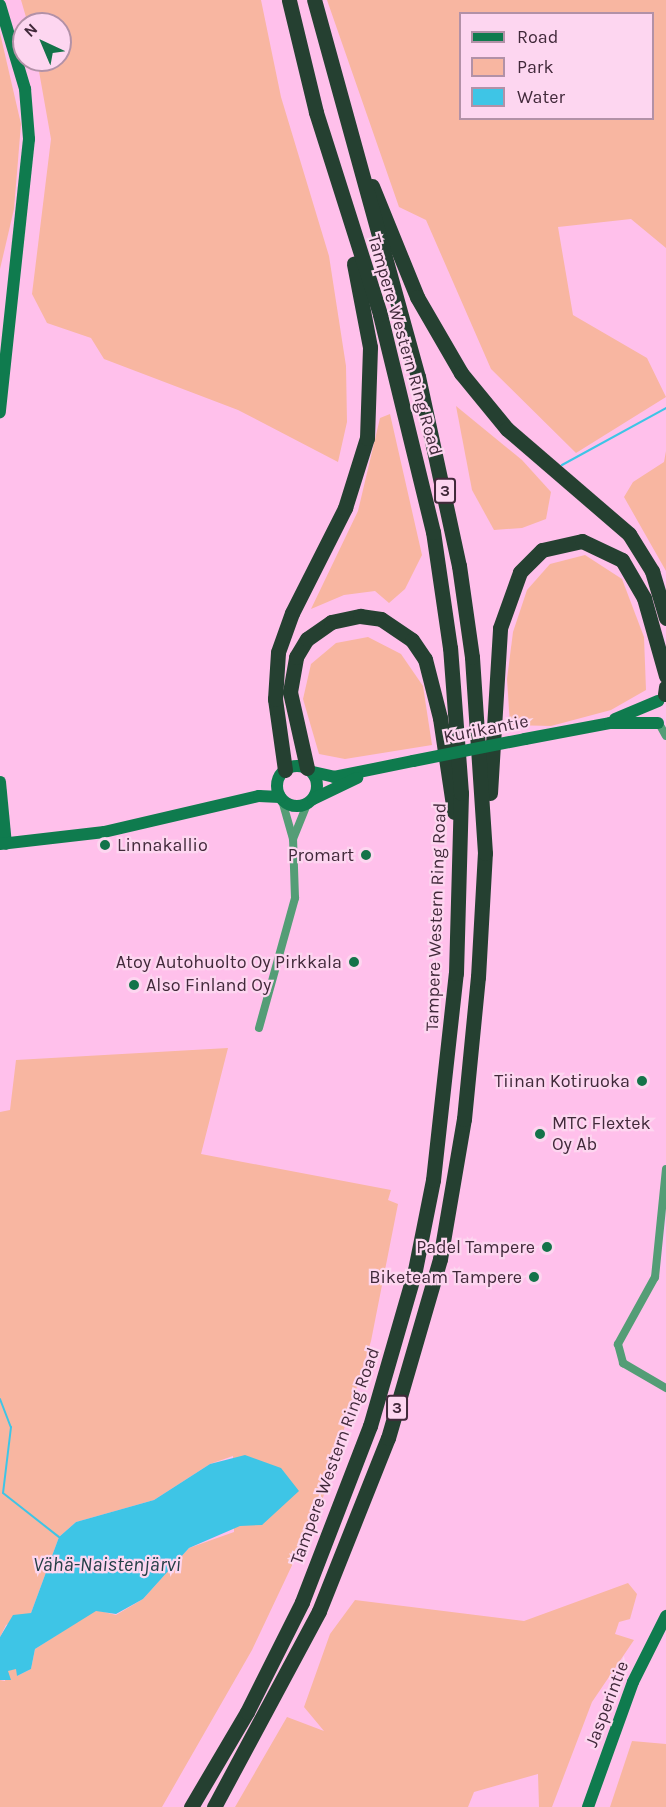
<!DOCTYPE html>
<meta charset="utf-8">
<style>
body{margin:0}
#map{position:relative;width:666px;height:1807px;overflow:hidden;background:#ffc0eb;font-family:Karla,sans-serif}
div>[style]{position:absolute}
.green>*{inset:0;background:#f8b6a1}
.water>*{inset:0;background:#3ec5e6}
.stream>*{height:2px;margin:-1px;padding:0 1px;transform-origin:1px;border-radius:1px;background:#3ec5e6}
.street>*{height:8px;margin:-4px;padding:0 4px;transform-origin:4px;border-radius:4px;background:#549d76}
.secondary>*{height:12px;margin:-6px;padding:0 6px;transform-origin:6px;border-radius:6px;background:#0f7b4e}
.secondary>.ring{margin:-6px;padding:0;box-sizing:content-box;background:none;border:12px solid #0f7b4e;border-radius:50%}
.highway>*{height:15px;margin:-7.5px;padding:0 7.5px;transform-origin:7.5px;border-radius:7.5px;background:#254031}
.secondary-bridge>*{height:12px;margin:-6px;padding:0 6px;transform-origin:6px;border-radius:6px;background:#0f7b4e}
.dots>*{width:16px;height:16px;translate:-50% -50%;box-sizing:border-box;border:3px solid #fdd6f0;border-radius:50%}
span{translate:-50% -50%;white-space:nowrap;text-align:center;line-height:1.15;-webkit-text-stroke:4.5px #fdd6f0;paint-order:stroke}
.shield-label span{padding:2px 4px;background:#fdd6f0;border:2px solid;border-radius:4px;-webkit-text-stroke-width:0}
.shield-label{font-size:16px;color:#41293a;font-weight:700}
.street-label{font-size:18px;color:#41293a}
.poi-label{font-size:18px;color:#41293a}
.left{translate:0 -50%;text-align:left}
.right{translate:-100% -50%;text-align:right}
.water-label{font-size:20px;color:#243f47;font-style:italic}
.legend{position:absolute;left:459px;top:12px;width:195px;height:108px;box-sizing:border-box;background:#fdd6f0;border:2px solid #b291a7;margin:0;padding:8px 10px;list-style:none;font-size:18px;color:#41293a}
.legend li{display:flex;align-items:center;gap:12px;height:30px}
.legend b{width:30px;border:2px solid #b291a7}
.north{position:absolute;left:12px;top:12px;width:60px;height:60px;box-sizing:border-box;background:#fdd6f0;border:2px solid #b291a7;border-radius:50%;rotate:316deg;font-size:16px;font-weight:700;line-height:24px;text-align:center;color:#41293a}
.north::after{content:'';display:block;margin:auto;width:21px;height:27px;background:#137349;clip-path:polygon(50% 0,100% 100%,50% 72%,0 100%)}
</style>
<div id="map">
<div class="green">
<i style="clip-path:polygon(21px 0,261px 0,281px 97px,329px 256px,346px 366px,347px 422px,338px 462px,238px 410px,104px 359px,91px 338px,47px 323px,32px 294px,51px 139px,37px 60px,60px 60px,60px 24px,28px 24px)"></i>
<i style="clip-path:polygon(evenodd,327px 0,666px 0,666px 248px,631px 219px,558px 227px,573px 315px,647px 358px,666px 397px,576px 453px,491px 369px,426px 220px,399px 207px,327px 0,460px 14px,652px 14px,652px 118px,460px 118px,460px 14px)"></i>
<i style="clip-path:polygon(0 33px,21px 124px,14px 209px,0 269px)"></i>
<i style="clip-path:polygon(456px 406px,522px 460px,551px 492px,546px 519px,522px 528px,494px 530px,472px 490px)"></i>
<i style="clip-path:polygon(390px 414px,422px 555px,405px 589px,389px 603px,375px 591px,344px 595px,311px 609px,358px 511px,380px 418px)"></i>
<i style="clip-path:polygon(666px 451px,666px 571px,624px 497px,633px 482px,664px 462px)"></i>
<i style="clip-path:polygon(585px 555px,622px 579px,644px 637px,646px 690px,611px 710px,551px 726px,510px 725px,507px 679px,513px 632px,527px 590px,550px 564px)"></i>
<i style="clip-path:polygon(368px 637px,401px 654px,423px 686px,432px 745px,345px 759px,319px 754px,303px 699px,311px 664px,336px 643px)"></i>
<i style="clip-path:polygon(228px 1048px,201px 1154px,391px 1190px,388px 1200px,398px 1204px,371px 1341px,321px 1504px,252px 1650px,162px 1807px,0 1807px,0 1680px,5px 1681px,7px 1671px,17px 1668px,17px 1676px,31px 1669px,35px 1649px,96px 1610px,116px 1615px,143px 1599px,189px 1548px,234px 1532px,233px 1456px,210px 1464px,154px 1500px,76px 1522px,59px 1537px,31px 1613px,6px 1625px,0 1637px,0 1112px,10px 1110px,16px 1060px)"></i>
<i style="clip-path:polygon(628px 1583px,637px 1594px,630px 1619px,619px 1622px,615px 1634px,634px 1640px,592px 1702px,552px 1807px,539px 1807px,538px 1774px,474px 1792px,468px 1807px,235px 1807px,287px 1717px,324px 1731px,304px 1707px,330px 1634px,355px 1600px,524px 1621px)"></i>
<i style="clip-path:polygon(632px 1741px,666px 1744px,666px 1807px,610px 1807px)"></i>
</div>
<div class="water">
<i style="clip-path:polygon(245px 1455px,281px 1468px,299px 1491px,262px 1525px,240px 1526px,189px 1548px,143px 1599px,116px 1614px,96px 1611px,35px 1649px,31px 1669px,17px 1676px,16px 1669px,8px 1671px,11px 1680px,0 1680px,0 1637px,13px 1615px,31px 1613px,59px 1537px,76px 1522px,154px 1500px,210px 1464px)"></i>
</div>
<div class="stream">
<i style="left:562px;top:465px;width:119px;rotate:-28.7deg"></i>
<i style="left:0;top:1399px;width:30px;rotate:69deg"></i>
<i style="left:11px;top:1427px;width:66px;rotate:96.9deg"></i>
<i style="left:3px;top:1493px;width:71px;rotate:38.2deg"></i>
</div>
<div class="street">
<i style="left:661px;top:727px;width:10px;rotate:61deg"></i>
<i style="left:293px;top:839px;width:38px;rotate:-68deg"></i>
<i style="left:259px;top:1028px;width:135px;rotate:-74.5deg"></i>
<i style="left:295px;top:898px;width:59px;rotate:-91.9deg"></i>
<i style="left:293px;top:839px;width:41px;rotate:-105.8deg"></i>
<i style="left:666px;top:1169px;width:109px;rotate:95.8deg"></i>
<i style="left:655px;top:1277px;width:77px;rotate:118.9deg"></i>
<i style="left:618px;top:1344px;width:20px;rotate:75deg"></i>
<i style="left:623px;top:1363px;width:50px;rotate:30.2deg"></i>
</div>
<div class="secondary">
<i style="left:0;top:5px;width:88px;rotate:73.4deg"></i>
<i style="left:25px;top:89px;width:50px;rotate:85.4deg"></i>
<i style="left:29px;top:139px;width:275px;rotate:96.1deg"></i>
<i style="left:615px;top:719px;width:47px;rotate:-22.7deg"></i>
<i style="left:525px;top:739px;width:86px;rotate:-10.7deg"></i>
<i style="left:610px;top:723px;width:48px"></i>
<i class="ring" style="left:277px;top:766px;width:28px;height:28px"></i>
<i style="left:313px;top:772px;width:22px;rotate:13deg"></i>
<i style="left:334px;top:777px;width:81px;rotate:-11.4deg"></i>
<i style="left:0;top:782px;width:62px;rotate:84.5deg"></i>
<i style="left:313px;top:799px;width:49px;rotate:-25.5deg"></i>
<i style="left:0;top:844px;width:105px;rotate:-6.6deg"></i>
<i style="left:104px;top:832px;width:159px;rotate:-13.1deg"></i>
<i style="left:259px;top:796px;width:21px;rotate:3deg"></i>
<i style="left:588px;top:1807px;width:133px;rotate:-70.2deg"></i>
<i style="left:633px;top:1682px;width:74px;rotate:-63.4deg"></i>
</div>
<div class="highway">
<i style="left:372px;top:186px;width:120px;rotate:67.9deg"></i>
<i style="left:417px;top:297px;width:88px;rotate:59.9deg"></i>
<i style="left:461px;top:373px;width:72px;rotate:50.6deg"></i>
<i style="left:507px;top:429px;width:161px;rotate:40.7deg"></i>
<i style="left:629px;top:534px;width:44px;rotate:58.1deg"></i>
<i style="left:652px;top:571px;width:49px;rotate:73.4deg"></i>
<i style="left:665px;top:694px;width:7px;rotate:-82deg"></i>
<i style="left:307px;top:768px;width:78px;rotate:-102.6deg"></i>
<i style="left:290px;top:692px;width:36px;rotate:-80deg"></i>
<i style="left:296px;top:657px;width:21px;rotate:-59deg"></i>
<i style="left:307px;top:639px;width:29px;rotate:-35deg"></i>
<i style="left:331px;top:622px;width:30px;rotate:-12deg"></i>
<i style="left:360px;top:616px;width:21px;rotate:8deg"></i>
<i style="left:381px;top:619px;width:37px;rotate:34deg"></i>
<i style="left:412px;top:640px;width:23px;rotate:56deg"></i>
<i style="left:425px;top:659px;width:61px;rotate:75.7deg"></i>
<i style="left:440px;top:718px;width:95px;rotate:81.5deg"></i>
<i style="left:285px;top:770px;width:72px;rotate:-98deg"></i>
<i style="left:275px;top:699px;width:47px;rotate:-86.3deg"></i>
<i style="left:278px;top:652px;width:41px;rotate:-70.3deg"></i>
<i style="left:292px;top:613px;width:118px;rotate:-63.2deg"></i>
<i style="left:345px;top:508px;width:73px;rotate:-72.6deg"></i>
<i style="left:367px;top:438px;width:91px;rotate:-88.1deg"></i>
<i style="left:370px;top:347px;width:85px;rotate:-100.9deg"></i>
<i style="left:490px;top:793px;width:165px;rotate:-86.5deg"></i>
<i style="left:500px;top:628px;width:59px;rotate:-70.3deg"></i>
<i style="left:520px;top:572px;width:31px;rotate:-45deg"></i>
<i style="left:542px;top:550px;width:41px;rotate:-12.7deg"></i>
<i style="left:582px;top:541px;width:44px;rotate:25.4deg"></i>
<i style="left:622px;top:560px;width:44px;rotate:59.9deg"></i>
<i style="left:644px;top:598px;width:81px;rotate:74.2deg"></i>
<i style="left:191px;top:1807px;width:110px;rotate:-59.5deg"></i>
<i style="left:247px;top:1712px;width:123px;rotate:-63.4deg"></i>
<i style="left:302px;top:1602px;width:189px;rotate:-68.9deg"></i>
<i style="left:370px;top:1426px;width:162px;rotate:-73.9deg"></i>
<i style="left:415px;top:1270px;width:92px;rotate:-78.7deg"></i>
<i style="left:433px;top:1180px;width:208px;rotate:-83.7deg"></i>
<i style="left:456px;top:973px;width:180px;rotate:-88.4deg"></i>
<i style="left:461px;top:793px;width:145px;rotate:-94.3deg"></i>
<i style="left:450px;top:648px;width:117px;rotate:-98.3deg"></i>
<i style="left:433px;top:532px;width:224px;rotate:-103.7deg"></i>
<i style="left:380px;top:314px;width:212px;rotate:-107.6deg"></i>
<i style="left:316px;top:112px;width:115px;rotate:-103.6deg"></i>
<i style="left:214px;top:1807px;width:222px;rotate:-61.8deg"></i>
<i style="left:319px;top:1611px;width:186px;rotate:-68.3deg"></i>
<i style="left:388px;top:1438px;width:186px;rotate:-73.8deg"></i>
<i style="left:440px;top:1259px;width:142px;rotate:-80.3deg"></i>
<i style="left:464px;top:1119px;width:143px;rotate:-84.4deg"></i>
<i style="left:478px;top:977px;width:124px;rotate:-86.8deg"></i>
<i style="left:485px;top:853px;width:196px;rotate:-93.8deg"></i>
<i style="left:472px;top:657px;width:92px;rotate:-98.1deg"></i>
<i style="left:459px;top:566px;width:193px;rotate:-102.2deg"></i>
<i style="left:418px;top:377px;width:391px;rotate:-105.4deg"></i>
</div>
<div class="secondary-bridge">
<i style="left:413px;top:761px;width:114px;rotate:-11.1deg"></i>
</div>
<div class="dots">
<i style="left:105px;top:845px;background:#137349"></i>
<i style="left:366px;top:855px;background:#137349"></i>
<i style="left:354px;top:962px;background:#137349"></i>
<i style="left:134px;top:985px;background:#137349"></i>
<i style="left:642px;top:1081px;background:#137349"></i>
<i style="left:540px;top:1134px;background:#137349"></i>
<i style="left:547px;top:1247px;background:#137349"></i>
<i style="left:534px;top:1277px;background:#137349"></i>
</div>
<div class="shield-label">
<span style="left:445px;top:491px">3</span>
<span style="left:397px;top:1408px">3</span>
</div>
<div class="street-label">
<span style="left:405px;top:345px;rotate:74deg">Tampere Western Ring Road</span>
<span style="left:486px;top:729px;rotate:-11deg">Kurikantie</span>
<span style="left:436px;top:917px;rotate:-88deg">Tampere Western Ring Road</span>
<span style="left:335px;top:1456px;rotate:-70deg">Tampere Western Ring Road</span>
<span style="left:607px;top:1704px;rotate:-69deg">Jasperintie</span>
</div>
<div class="poi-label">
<span class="left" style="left:117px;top:845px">Linnakallio</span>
<span class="right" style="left:354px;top:855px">Promart</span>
<span class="right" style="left:342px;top:962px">Atoy Autohuolto Oy Pirkkala</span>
<span class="left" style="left:146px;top:985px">Also Finland Oy</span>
<span class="right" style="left:630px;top:1081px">Tiinan Kotiruoka</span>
<span class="left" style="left:552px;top:1134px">MTC Flextek<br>Oy Ab</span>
<span class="right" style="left:535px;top:1247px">Padel Tampere</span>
<span class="right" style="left:522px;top:1277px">Biketeam Tampere</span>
</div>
<div class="water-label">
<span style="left:107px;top:1564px">Vähä-Naistenjärvi</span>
</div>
<ul class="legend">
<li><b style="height:8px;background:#0f7b4e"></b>Road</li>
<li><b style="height:16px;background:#f8b6a1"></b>Park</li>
<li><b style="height:16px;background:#3ec5e6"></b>Water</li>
</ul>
<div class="north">N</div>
</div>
